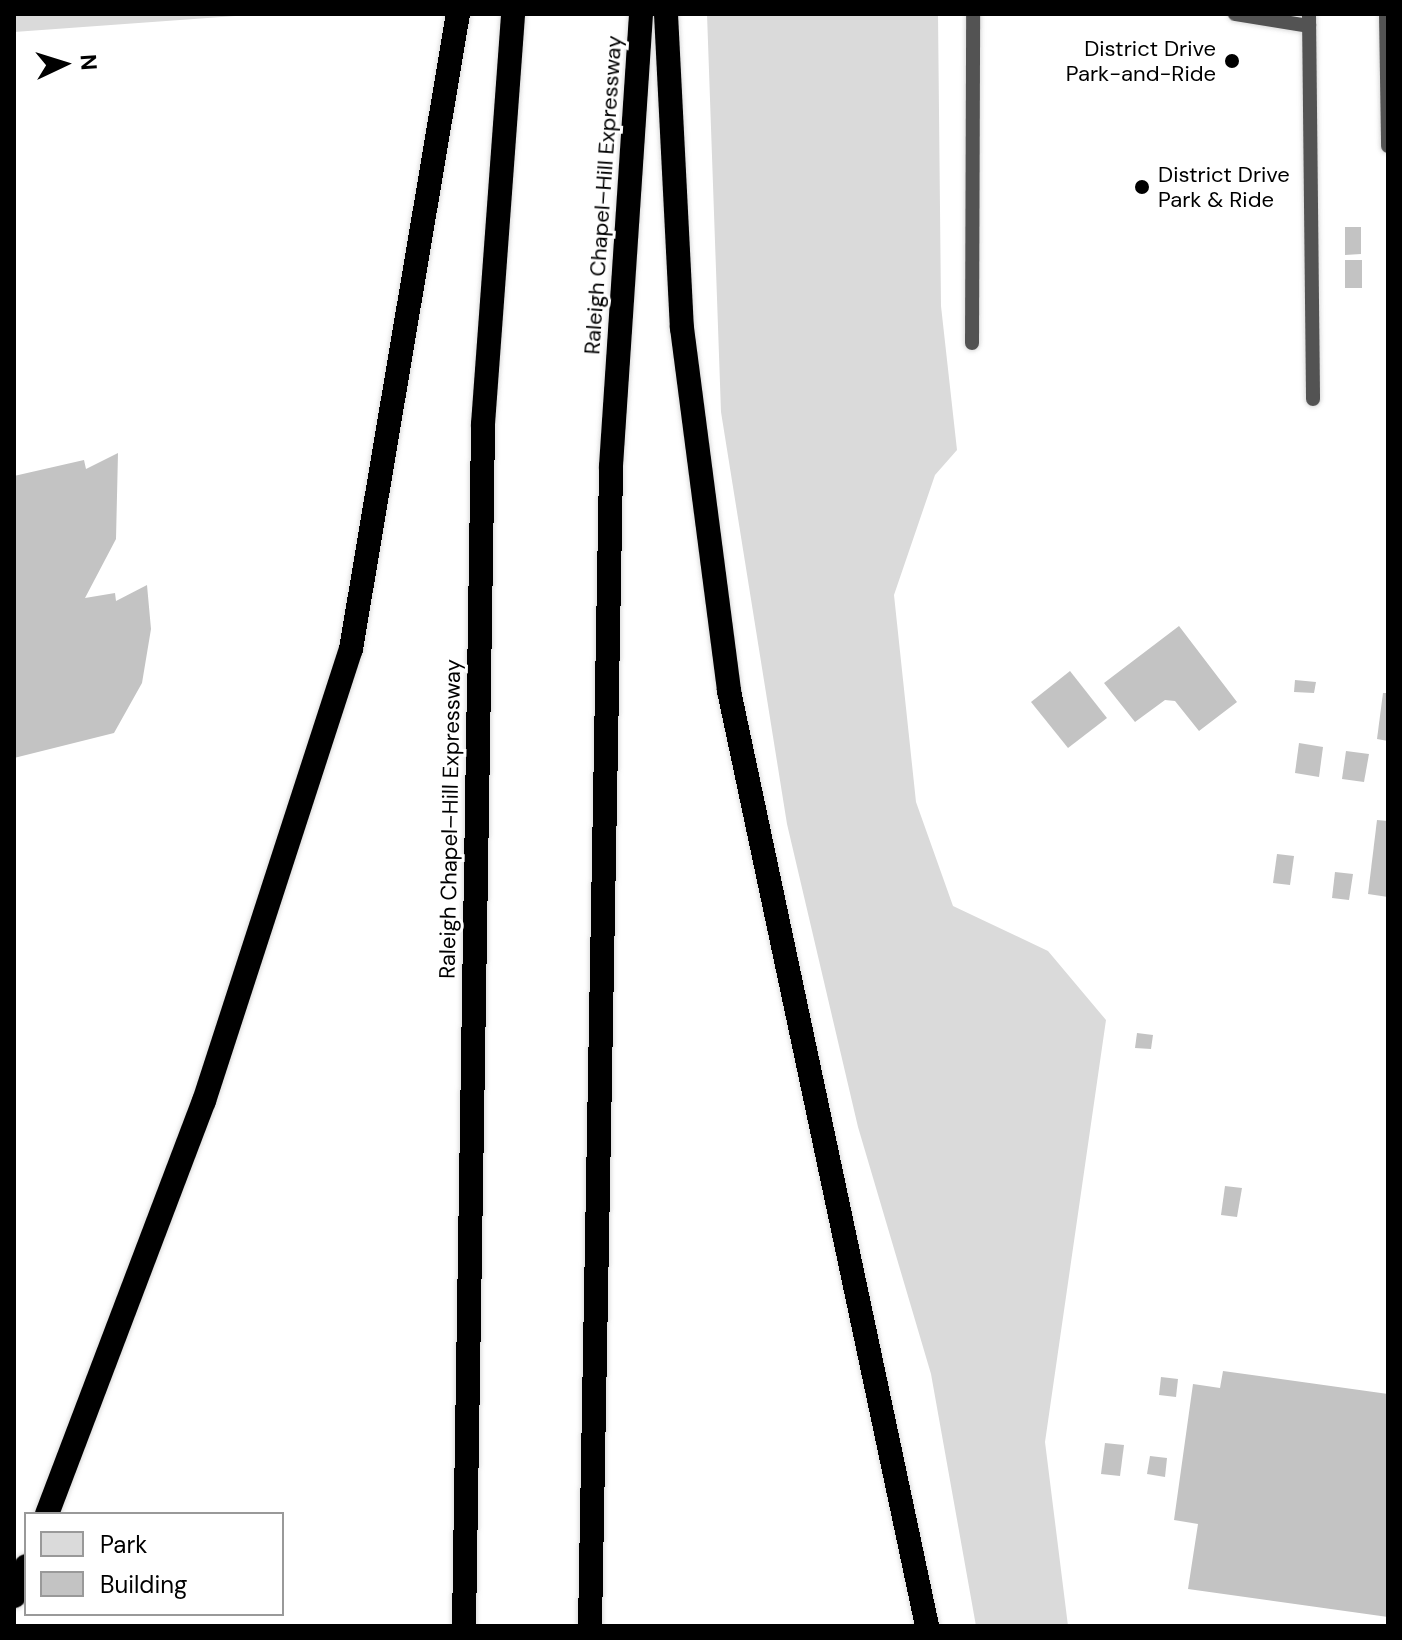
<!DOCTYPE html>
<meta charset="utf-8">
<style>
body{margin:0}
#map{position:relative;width:1402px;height:1640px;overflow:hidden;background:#fff;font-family:"DM Sans",sans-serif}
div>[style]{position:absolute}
.green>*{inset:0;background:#dadada}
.building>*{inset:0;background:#c3c3c3}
.roads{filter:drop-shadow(0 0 2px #dbdbdb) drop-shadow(0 0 2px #dbdbdb)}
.lane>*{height:14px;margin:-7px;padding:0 7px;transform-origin:7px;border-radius:7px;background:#535353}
.highway>*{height:24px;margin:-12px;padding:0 12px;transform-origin:12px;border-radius:12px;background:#000}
.dots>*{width:22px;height:22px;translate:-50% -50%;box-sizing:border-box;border:4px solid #fff;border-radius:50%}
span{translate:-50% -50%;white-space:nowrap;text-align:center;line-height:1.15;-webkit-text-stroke:6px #fff;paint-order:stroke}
.poi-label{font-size:22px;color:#000}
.right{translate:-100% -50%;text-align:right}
.left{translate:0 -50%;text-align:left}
.street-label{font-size:22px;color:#000}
.frame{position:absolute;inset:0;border:16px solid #000;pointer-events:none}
.legend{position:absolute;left:24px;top:1512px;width:260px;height:104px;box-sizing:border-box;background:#fff;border:2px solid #999;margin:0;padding:10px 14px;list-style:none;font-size:24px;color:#000}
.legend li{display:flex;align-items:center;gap:16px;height:40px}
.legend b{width:40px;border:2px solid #999}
.north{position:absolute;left:24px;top:24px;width:80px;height:80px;-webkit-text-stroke:6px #fff;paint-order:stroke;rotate:86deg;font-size:22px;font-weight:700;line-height:32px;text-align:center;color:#000}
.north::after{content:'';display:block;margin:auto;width:28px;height:36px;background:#000;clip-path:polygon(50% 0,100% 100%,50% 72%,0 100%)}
</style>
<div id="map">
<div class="green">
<i style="clip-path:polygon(14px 14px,264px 14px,14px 32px)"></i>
<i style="clip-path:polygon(707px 14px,938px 14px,941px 306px,957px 450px,935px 475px,894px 595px,916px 802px,953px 906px,1048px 951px,1106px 1020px,1045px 1442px,1068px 1626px,976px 1626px,931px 1374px,858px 1127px,787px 824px,721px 412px)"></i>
</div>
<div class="building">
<i style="clip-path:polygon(1345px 227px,1361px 227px,1361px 254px,1345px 255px)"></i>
<i style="clip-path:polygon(1345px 260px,1362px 260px,1362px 288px,1345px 288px)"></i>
<i style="clip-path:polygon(118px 453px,116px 539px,85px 598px,115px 593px,116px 601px,147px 585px,151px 629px,142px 683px,114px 733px,14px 758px,14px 476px,84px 460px,86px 469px)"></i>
<i style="clip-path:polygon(1179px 626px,1237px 702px,1199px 731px,1175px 701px,1165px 700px,1135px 722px,1104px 683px)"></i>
<i style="clip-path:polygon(1070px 671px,1107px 718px,1068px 748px,1031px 702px)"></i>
<i style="clip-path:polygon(1295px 680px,1316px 682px,1314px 693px,1294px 692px)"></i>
<i style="clip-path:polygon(1383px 693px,1388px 693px,1388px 741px,1377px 739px)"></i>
<i style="clip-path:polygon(1299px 743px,1323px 747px,1319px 777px,1295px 773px)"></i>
<i style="clip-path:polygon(1346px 751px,1369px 754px,1364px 782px,1342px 779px)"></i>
<i style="clip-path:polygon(1377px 820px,1388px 821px,1388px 897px,1368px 894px)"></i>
<i style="clip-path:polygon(1277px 854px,1294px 856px,1290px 885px,1273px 883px)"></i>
<i style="clip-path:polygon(1335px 872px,1353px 874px,1349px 900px,1332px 898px)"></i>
<i style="clip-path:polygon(1137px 1033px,1153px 1035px,1151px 1049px,1135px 1048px)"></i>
<i style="clip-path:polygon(1225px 1186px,1242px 1188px,1237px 1217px,1221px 1215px)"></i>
<i style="clip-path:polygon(1223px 1371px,1388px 1394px,1388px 1617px,1188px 1589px,1198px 1524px,1174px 1520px,1193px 1384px,1220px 1388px)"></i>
<i style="clip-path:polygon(1161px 1377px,1178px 1379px,1176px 1397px,1159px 1395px)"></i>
<i style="clip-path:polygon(1105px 1443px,1124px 1445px,1120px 1476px,1101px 1474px)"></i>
<i style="clip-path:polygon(1150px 1456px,1167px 1458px,1165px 1477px,1147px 1474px)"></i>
</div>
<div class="roads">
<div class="lane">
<i style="left:1235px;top:14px;width:75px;rotate:9.2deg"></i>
<i style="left:1309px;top:14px;width:385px;rotate:89.4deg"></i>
<i style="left:1386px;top:14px;width:132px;rotate:89.1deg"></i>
<i style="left:972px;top:343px;width:329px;rotate:-89.8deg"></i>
</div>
<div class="highway">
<i style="left:666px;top:14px;width:314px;rotate:87.1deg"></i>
<i style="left:682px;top:328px;width:366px;rotate:82.6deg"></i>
<i style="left:729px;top:691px;width:956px;rotate:78.04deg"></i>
<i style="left:47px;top:1514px;width:442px;rotate:-69.2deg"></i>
<i style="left:204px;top:1101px;width:475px;rotate:-72deg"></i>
<i style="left:351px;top:649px;width:644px;rotate:-80.44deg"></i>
<i style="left:14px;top:1596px;width:32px;rotate:-68deg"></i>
<i style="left:464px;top:1626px;width:1202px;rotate:-89.09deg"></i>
<i style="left:483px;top:424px;width:411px;rotate:-85.8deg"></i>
<i style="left:590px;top:1626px;width:1160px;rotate:-88.96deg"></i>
<i style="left:611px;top:466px;width:453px;rotate:-86.2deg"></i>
</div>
</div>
<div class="dots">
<i style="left:1232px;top:61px;background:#000"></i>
<i style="left:1142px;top:187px;background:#000"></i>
</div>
<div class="poi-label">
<span class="right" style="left:1216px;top:61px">District Drive<br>Park-and-Ride</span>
<span class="left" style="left:1158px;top:187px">District Drive<br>Park &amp; Ride</span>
</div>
<div class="street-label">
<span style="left:603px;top:195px;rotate:-86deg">Raleigh Chapel–Hill Expressway</span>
<span style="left:450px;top:819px;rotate:-89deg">Raleigh Chapel–Hill Expressway</span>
</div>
<div class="frame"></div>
<ul class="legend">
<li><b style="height:22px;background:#dadada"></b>Park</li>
<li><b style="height:22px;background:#c3c3c3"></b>Building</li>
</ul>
<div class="north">N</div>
</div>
